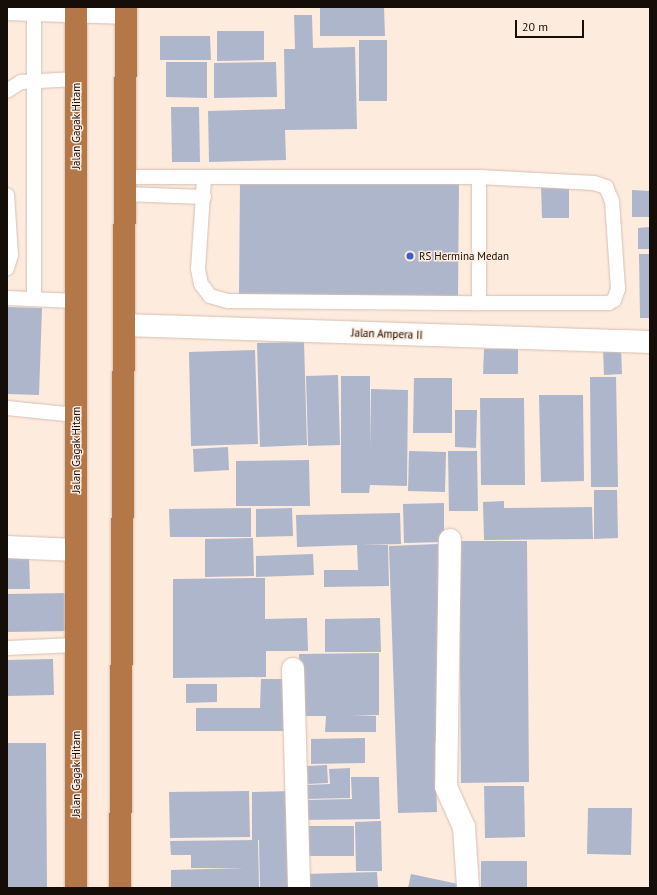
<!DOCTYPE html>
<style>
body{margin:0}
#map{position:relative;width:657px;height:895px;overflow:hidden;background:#fdebde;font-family:"PT Sans",sans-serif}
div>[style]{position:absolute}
.building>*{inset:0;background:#aeb6cc}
.roads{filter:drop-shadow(0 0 1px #d6c0b1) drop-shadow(0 0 1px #d6c0b1)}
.lane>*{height:14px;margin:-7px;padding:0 7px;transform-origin:7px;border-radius:7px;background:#fff}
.street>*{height:22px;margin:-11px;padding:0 11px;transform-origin:11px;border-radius:11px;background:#fff}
.highway>*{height:22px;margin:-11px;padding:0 11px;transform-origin:11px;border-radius:11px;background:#b47747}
.dots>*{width:11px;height:11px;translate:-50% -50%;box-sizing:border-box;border:2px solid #fdebde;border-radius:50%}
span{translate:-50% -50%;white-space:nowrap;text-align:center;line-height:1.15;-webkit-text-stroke:3px #fdebde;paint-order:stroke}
.street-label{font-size:11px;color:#150d08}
.poi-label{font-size:11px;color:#150d08}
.left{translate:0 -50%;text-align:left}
.frame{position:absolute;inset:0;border:8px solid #150d08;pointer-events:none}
.scale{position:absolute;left:515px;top:20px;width:69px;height:18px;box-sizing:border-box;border:2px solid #150d08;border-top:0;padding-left:5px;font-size:12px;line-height:14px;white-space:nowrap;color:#150d08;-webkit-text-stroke:3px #fdebde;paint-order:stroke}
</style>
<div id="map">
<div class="building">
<i style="clip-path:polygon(320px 7px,384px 7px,385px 36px,320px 36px)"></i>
<i style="clip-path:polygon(294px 15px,312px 15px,313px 48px,355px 47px,357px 129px,285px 130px,286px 160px,209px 162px,208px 111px,285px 109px,284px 49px,295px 49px)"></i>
<i style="clip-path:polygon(217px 31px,264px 31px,264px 60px,217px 61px)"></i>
<i style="clip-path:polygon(160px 36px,210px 36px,211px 60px,160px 60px)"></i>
<i style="clip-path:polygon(359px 40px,387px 40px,387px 101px,359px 101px)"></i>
<i style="clip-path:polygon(166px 62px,207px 62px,207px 98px,166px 97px)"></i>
<i style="clip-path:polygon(276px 62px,277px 97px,214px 98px,214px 63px)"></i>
<i style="clip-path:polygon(171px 107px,199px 107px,200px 162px,172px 162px)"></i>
<i style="clip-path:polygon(240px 180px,459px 182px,458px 298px,239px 296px)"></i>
<i style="clip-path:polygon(541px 186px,569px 186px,569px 218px,542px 218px)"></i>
<i style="clip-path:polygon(632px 190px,650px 191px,650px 217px,632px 217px)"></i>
<i style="clip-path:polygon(650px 227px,650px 249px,638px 249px,638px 228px)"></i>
<i style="clip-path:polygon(639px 254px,650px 254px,650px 318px,640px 318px)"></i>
<i style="clip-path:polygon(7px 307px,42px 308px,39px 395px,7px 394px)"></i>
<i style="clip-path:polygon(304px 342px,307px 445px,260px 447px,257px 343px)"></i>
<i style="clip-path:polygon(603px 348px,621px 348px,622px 374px,604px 375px)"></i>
<i style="clip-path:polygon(484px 349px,518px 349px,518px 374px,483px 374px)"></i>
<i style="clip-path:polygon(255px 350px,258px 444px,191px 446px,189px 352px)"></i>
<i style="clip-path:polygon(338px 375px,340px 445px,308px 446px,306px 376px)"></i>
<i style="clip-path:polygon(341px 376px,370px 376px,370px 449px,371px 389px,408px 390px,407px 486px,370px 485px,369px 493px,341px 493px)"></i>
<i style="clip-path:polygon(590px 377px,616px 377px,618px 487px,591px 487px)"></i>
<i style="clip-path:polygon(414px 378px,452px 378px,452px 433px,413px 433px)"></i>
<i style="clip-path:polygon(539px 395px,583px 395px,584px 481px,541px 482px)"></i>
<i style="clip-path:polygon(480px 398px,524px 398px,525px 485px,481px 485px)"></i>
<i style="clip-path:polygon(455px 410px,477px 410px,476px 448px,455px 447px)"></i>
<i style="clip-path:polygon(228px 447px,229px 470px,194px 472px,193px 449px)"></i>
<i style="clip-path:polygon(409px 451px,446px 452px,445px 492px,408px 491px)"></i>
<i style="clip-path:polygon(448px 451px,477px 451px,478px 511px,449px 511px)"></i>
<i style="clip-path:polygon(309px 460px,310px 506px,236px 506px,236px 461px)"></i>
<i style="clip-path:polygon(594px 490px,617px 490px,618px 538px,594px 539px)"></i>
<i style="clip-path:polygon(504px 501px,504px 508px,592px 507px,593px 539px,484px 540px,483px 502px)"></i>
<i style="clip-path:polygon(444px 503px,444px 542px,404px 543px,403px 504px)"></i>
<i style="clip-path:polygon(251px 508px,251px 537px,170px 537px,169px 509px)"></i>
<i style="clip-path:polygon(292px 508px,293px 536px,256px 537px,256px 509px)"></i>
<i style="clip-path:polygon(400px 513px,401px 544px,362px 545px,388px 545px,389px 586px,324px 587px,324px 570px,358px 570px,357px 545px,297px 547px,296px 515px)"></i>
<i style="clip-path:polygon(253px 538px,254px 576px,205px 577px,205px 539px)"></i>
<i style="clip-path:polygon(459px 541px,527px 541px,529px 782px,461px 783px)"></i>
<i style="clip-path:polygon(438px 544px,445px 742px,435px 742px,437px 812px,398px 813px,389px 546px)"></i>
<i style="clip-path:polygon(313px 554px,314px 575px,256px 577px,256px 556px)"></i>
<i style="clip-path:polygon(29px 556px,30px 589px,7px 589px,7px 557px)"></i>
<i style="clip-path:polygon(265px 578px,265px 619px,307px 618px,308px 651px,266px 651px,266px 677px,173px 678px,173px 579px)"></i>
<i style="clip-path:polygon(70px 593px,70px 631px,7px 632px,7px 594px)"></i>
<i style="clip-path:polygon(380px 618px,381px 652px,325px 652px,325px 619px)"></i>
<i style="clip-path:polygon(379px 653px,379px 715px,351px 716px,376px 716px,376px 732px,325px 732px,326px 716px,300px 716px,299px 654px)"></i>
<i style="clip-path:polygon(53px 659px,54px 695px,7px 696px,7px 660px)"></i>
<i style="clip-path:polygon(261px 679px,293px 679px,293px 731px,196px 731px,196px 708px,260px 708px)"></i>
<i style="clip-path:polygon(186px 684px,217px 684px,217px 702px,186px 703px)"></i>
<i style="clip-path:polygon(365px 738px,365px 763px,311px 764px,311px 739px)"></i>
<i style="clip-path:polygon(7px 743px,46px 743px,47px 887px,7px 887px)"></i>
<i style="clip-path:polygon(327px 765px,328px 783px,308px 784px,307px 766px)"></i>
<i style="clip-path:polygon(350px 768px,350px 798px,306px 799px,306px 785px,330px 784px,329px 769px)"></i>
<i style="clip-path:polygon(351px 777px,379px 777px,380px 819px,303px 820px,303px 800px,352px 799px)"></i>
<i style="clip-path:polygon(484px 786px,524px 786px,525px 837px,485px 838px)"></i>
<i style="clip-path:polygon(249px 791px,250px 837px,170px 838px,169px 792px)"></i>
<i style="clip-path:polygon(292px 791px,294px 888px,260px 888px,259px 840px,252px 840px,252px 792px)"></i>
<i style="clip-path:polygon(588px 808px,632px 808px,631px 855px,587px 854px)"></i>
<i style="clip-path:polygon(381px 821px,382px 871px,356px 871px,355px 822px)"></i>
<i style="clip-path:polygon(304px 826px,354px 826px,354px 856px,304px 856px)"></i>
<i style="clip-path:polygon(258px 840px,259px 888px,171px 888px,171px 870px,245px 868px,191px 868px,191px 855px,171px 855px,170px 841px)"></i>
<i style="clip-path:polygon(481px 861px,527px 861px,527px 888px,481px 888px)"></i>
<i style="clip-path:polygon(377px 872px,378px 888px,304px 888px,304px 874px)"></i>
<i style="clip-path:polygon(411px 874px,463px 885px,462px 888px,408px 888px)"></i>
</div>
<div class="roads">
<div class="lane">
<i style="left:7px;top:91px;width:17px;rotate:-33deg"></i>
<i style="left:21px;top:82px;width:55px;rotate:-3.1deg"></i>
<i style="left:125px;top:177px;width:354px"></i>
<i style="left:479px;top:177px;width:115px;rotate:3deg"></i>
<i style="left:594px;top:183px;width:13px;rotate:18deg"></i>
<i style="left:606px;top:187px;width:15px;rotate:67deg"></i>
<i style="left:612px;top:201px;width:88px;rotate:86.1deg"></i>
<i style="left:618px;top:289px;width:12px;rotate:110deg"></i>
<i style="left:614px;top:300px;width:6px;rotate:149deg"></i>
<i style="left:609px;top:303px;width:130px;rotate:180deg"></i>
<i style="left:479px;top:303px;width:126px;rotate:-90deg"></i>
<i style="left:204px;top:179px;width:90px;rotate:93.8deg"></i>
<i style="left:198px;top:269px;width:15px;rotate:79deg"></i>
<i style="left:201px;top:284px;width:15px;rotate:53deg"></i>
<i style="left:210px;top:296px;width:19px;rotate:16deg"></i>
<i style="left:228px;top:301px;width:251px;rotate:0.5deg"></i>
<i style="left:124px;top:194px;width:80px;rotate:2.1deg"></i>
<i style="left:7px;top:195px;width:60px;rotate:86.2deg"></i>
<i style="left:11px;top:255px;width:14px;rotate:107deg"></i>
<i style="left:7px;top:298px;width:69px;rotate:2.5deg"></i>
<i style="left:34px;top:299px;width:289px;rotate:-90deg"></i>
<i style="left:7px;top:408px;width:69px;rotate:5.8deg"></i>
<i style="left:7px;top:648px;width:69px;rotate:-2.5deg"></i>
</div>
<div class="street">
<i style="left:7px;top:9px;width:118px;rotate:1.9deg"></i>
<i style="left:124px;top:325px;width:526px;rotate:1.85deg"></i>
<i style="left:450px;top:540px;width:247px;rotate:90.9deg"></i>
<i style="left:446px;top:787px;width:44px;rotate:65.8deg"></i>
<i style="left:464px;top:827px;width:61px;rotate:86.2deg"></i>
<i style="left:7px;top:547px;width:69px;rotate:2.5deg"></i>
<i style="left:293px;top:669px;width:219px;rotate:88.4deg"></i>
</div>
<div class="highway">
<i style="left:76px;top:7px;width:881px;rotate:90deg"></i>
<i style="left:120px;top:888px;width:881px;rotate:-89.61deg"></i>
</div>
</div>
<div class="dots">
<i style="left:410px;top:256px;background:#405dd0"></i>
</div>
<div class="street-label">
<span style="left:76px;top:126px;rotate:-90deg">Jalan Gagak Hitam</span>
<span style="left:387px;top:334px;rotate:2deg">Jalan Ampera II</span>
<span style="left:76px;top:450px;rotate:-90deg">Jalan Gagak Hitam</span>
<span style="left:76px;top:774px;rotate:-90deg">Jalan Gagak Hitam</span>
</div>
<div class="poi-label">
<span class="left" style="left:419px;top:256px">RS Hermina Medan</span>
</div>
<div class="frame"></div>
<div class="scale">20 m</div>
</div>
